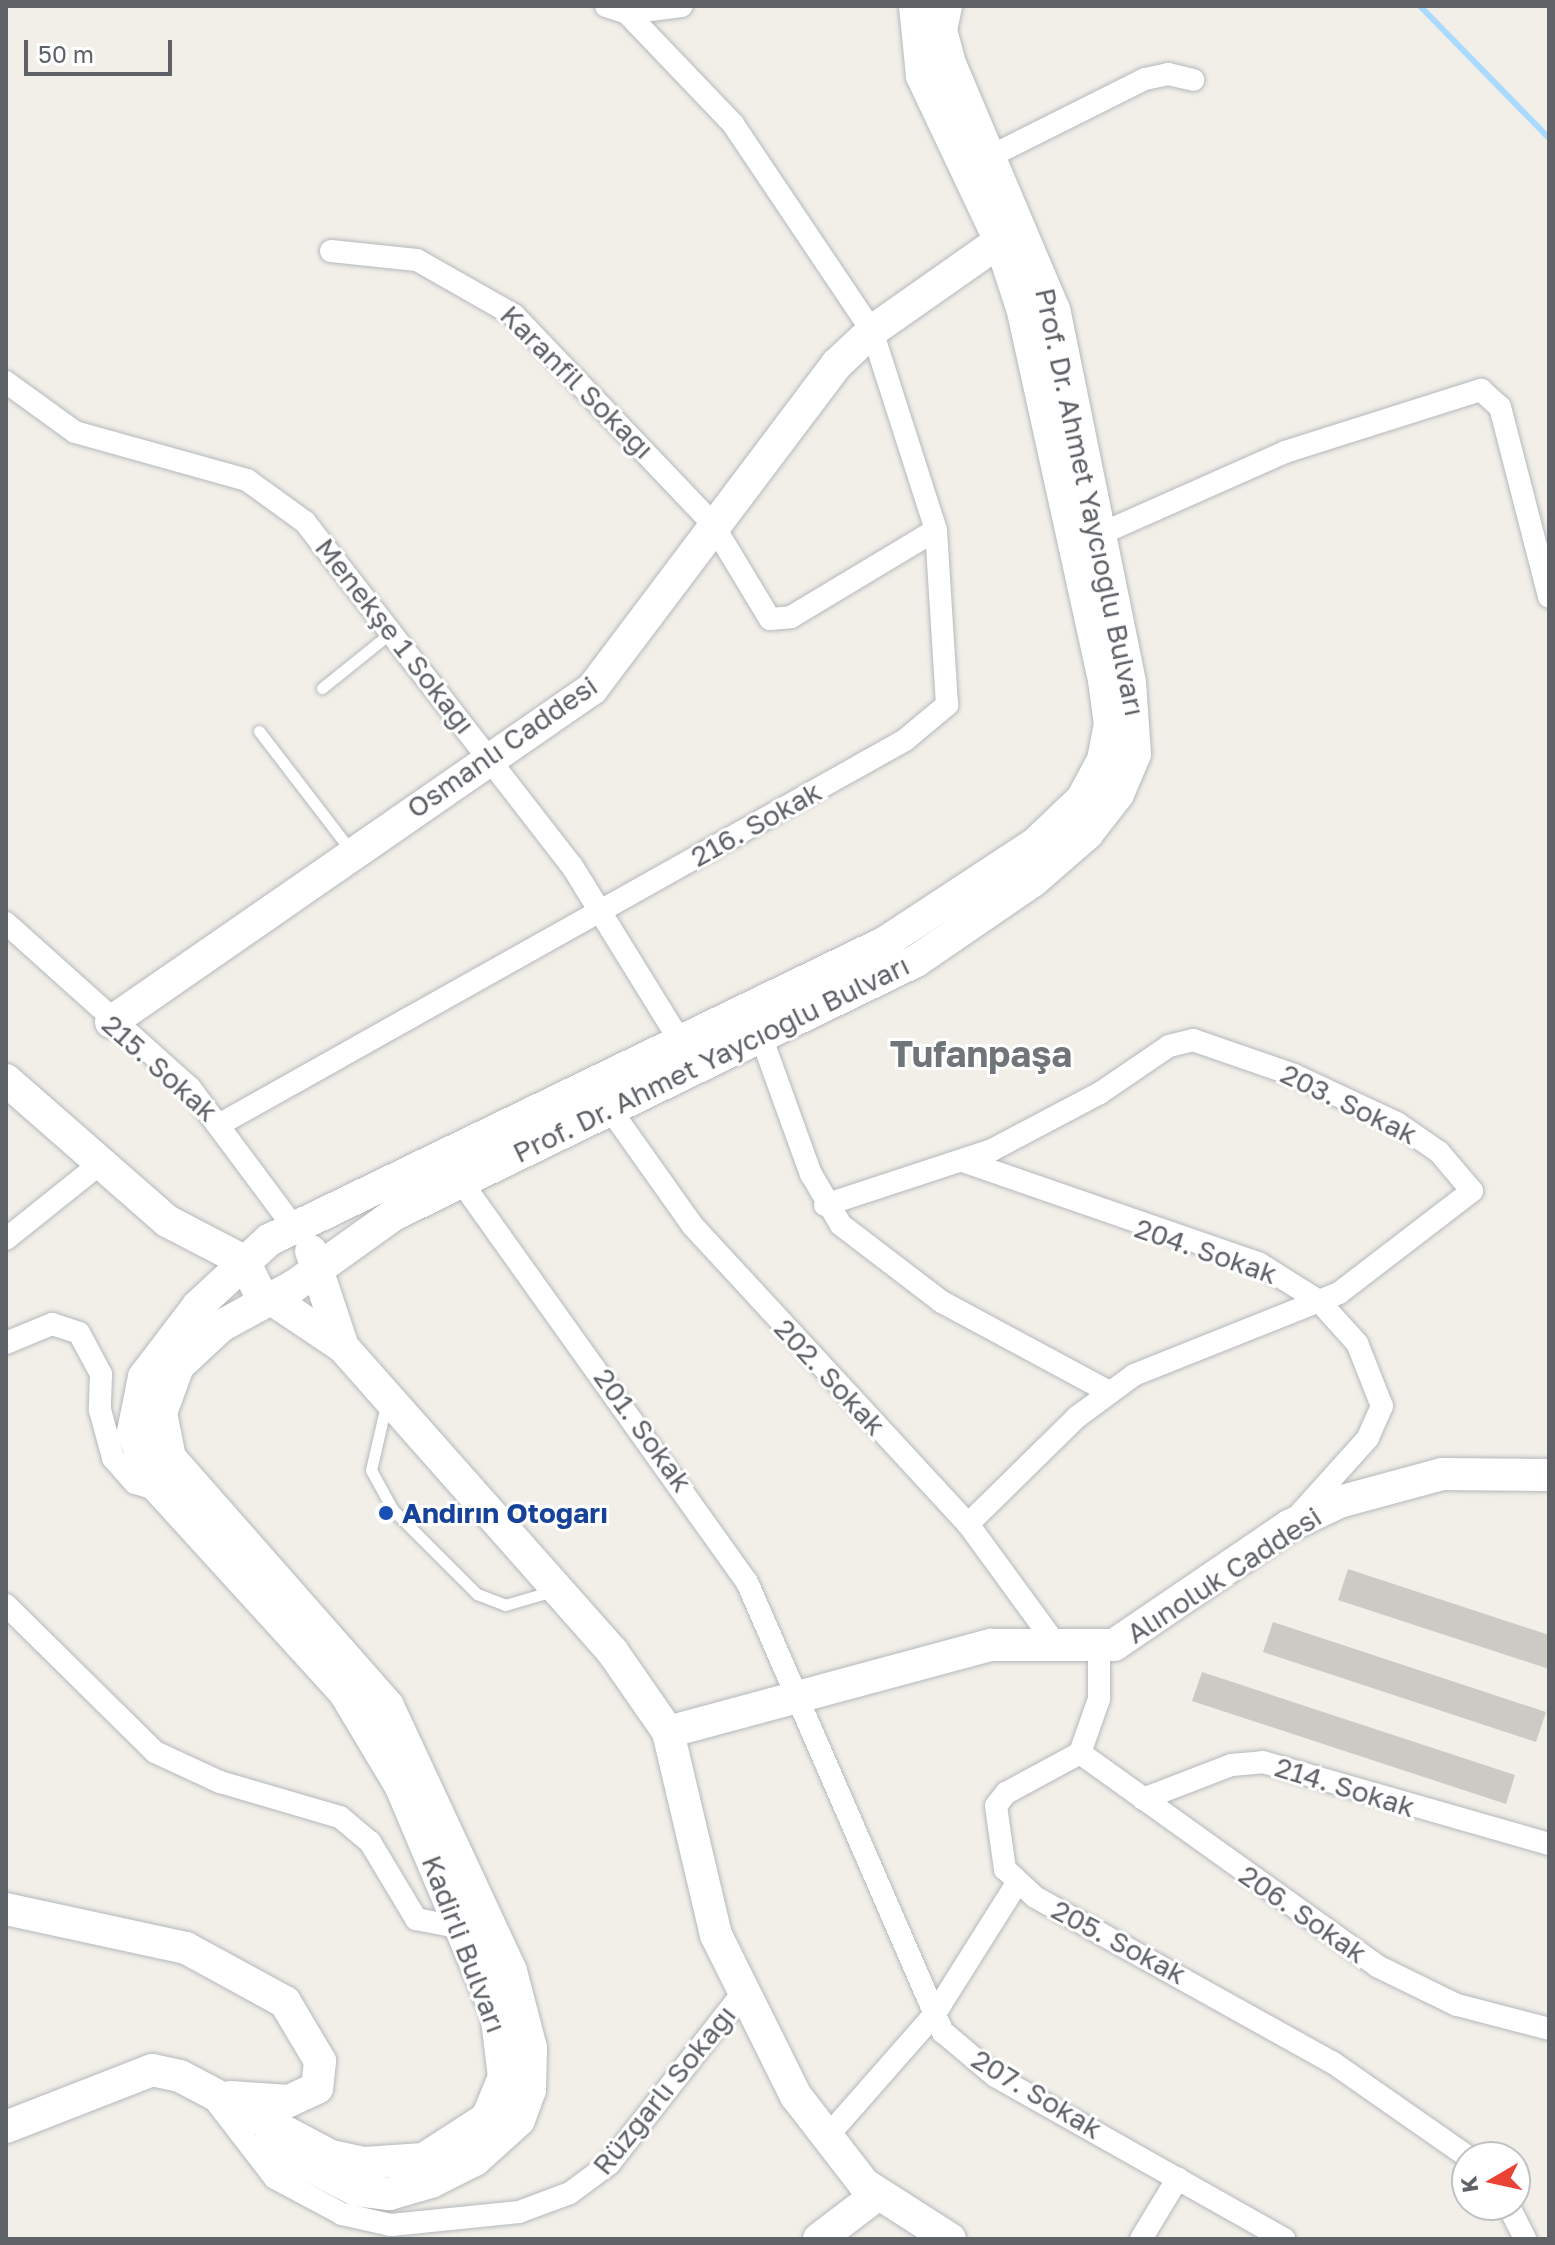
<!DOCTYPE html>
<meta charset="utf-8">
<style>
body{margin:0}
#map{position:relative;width:1555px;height:2245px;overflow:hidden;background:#f1efe8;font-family:"Golos Text",sans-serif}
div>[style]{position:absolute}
.stream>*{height:6px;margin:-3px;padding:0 3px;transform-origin:3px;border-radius:3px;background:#aadaff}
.building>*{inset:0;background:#cccac5}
.roads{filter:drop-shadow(0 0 2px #b5b8bc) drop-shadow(0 0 2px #b5b8bc)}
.lane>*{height:11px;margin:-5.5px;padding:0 5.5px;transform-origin:5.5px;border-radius:5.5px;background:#fff}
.street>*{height:22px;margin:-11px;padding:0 11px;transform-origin:11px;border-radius:11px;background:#fff}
.secondary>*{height:32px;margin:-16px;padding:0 16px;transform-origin:16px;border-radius:16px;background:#fff}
.dots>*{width:22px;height:22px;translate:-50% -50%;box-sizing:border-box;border:4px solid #fff;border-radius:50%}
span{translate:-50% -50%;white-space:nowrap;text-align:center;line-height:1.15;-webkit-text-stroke:6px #fff;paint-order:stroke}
.street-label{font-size:28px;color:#5f6368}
.transit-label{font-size:28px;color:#164399;font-weight:700}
.left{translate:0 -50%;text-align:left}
.district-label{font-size:36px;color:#70757a;font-weight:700}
.frame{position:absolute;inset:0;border:8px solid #5f6368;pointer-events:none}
.north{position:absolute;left:1451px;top:2141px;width:80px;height:80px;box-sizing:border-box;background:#fff;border:2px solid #bfc1c3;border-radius:50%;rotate:261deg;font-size:22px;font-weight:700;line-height:32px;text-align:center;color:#5f6368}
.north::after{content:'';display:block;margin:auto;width:28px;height:36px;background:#ea4335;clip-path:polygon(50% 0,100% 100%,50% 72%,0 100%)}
.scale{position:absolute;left:24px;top:40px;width:148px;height:36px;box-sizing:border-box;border:4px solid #5f6368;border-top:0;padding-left:10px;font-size:24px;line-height:28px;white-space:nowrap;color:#5f6368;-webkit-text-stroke:6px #fff;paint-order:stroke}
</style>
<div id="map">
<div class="stream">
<i style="left:1420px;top:6px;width:185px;rotate:45.7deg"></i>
</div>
<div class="building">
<i style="clip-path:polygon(1348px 1569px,1549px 1635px,1549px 1669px,1338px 1600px)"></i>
<i style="clip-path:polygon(1273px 1622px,1546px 1712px,1536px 1742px,1263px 1652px)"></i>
<i style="clip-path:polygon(1202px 1672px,1515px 1775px,1506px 1804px,1192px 1701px)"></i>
</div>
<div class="roads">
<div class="lane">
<i style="left:322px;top:688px;width:91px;rotate:-38.8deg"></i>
<i style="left:259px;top:731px;width:151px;rotate:52.5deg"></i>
<i style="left:386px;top:1405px;width:67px;rotate:103deg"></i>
<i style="left:371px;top:1470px;width:46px;rotate:61.2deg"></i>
<i style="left:393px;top:1510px;width:119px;rotate:45deg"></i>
<i style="left:477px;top:1594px;width:30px;rotate:21deg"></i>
<i style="left:505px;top:1605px;width:50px;rotate:-16.3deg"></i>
</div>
<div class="street">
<i style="left:606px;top:6px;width:22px;rotate:18deg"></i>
<i style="left:627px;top:13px;width:55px;rotate:-7.3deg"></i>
<i style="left:991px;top:156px;width:172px;rotate:-26.6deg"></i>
<i style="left:1145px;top:79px;width:24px;rotate:-12deg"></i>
<i style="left:1168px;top:74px;width:26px;rotate:13deg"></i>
<i style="left:331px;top:251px;width:86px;rotate:6deg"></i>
<i style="left:417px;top:260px;width:112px;rotate:29.6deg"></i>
<i style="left:514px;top:315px;width:287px;rotate:46.4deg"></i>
<i style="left:712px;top:523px;width:112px;rotate:58.9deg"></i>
<i style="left:770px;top:619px;width:21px;rotate:-5deg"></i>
<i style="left:791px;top:617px;width:169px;rotate:-31deg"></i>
<i style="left:6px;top:382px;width:85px;rotate:35.9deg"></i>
<i style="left:75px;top:432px;width:179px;rotate:15.6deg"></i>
<i style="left:247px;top:480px;width:72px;rotate:35.9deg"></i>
<i style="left:305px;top:522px;width:435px;rotate:52.2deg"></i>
<i style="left:572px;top:866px;width:219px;rotate:58.3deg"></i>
<i style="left:1098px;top:535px;width:205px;rotate:-23.9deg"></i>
<i style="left:1285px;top:452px;width:206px;rotate:-17.6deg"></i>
<i style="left:1481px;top:390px;width:25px;rotate:42deg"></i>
<i style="left:1500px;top:407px;width:196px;rotate:75.5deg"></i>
<i style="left:6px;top:923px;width:247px;rotate:41.9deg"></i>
<i style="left:190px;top:1088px;width:176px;rotate:53.3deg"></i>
<i style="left:762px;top:1039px;width:144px;rotate:70.1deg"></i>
<i style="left:811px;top:1174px;width:59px;rotate:59.5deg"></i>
<i style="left:841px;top:1225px;width:127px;rotate:37.3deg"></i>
<i style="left:942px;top:1302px;width:190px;rotate:28.3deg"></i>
<i style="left:610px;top:1109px;width:142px;rotate:54.7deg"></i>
<i style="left:692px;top:1225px;width:407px;rotate:47.3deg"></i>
<i style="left:968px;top:1524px;width:146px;rotate:53.9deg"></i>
<i style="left:222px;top:1123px;width:783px;rotate:-29.28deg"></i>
<i style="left:905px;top:740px;width:55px;rotate:-39.8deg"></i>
<i style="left:947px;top:705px;width:175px;rotate:-93.6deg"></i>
<i style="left:936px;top:530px;width:209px;rotate:-107.8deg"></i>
<i style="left:872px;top:331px;width:249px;rotate:-123.9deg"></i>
<i style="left:733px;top:124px;width:153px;rotate:-133.7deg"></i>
<i style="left:963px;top:1161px;width:314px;rotate:19.1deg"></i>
<i style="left:1260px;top:1264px;width:70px;rotate:32.1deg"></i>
<i style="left:1319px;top:1301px;width:57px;rotate:47.9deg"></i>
<i style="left:1357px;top:1343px;width:68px;rotate:68.4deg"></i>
<i style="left:1382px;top:1406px;width:35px;rotate:114deg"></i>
<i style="left:1368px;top:1438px;width:105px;rotate:131.9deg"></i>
<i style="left:460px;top:1180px;width:494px;rotate:54.5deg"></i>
<i style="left:747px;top:1582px;width:491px;rotate:66.5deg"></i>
<i style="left:943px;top:2032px;width:68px;rotate:40.2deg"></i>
<i style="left:995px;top:2076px;width:332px;rotate:29.4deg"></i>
<i style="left:825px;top:1205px;width:176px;rotate:-18.2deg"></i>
<i style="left:992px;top:1150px;width:122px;rotate:-27.8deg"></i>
<i style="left:1100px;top:1093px;width:83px;rotate:-34.3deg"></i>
<i style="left:1169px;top:1046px;width:25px;rotate:-14deg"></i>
<i style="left:1193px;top:1040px;width:107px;rotate:19.1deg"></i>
<i style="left:1294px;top:1075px;width:114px;rotate:25deg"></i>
<i style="left:1397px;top:1123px;width:51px;rotate:34.6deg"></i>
<i style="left:1439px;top:1152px;width:51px;rotate:49.8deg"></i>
<i style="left:1472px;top:1191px;width:168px;rotate:142.5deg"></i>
<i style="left:1339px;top:1293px;width:221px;rotate:158.2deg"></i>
<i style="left:1134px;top:1375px;width:71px;rotate:143.6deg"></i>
<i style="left:1077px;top:1417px;width:153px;rotate:135.5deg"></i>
<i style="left:6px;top:1239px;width:122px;rotate:-38.7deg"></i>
<i style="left:6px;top:1343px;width:50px;rotate:-22.4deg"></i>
<i style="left:52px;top:1324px;width:28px;rotate:18deg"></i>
<i style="left:79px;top:1333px;width:47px;rotate:61.8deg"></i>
<i style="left:101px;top:1374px;width:36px;rotate:92deg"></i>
<i style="left:100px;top:1410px;width:50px;rotate:74.8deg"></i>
<i style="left:113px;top:1458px;width:33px;rotate:49deg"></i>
<i style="left:135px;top:1483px;width:25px;rotate:16deg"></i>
<i style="left:6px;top:1605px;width:209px;rotate:44.6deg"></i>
<i style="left:155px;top:1752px;width:72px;rotate:24.8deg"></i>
<i style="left:220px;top:1782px;width:125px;rotate:16.3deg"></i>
<i style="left:340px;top:1817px;width:39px;rotate:40deg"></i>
<i style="left:370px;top:1842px;width:90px;rotate:59.1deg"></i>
<i style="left:416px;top:1919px;width:47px;rotate:11.1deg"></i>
<i style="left:1099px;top:1649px;width:50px;rotate:90deg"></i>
<i style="left:1099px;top:1699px;width:57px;rotate:109.4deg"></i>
<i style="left:1080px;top:1753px;width:84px;rotate:151.6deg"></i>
<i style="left:1006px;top:1793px;width:16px;rotate:128deg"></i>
<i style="left:996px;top:1806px;width:64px;rotate:81.9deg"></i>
<i style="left:1005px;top:1869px;width:41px;rotate:43deg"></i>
<i style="left:1035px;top:1897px;width:340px;rotate:29.1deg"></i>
<i style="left:1332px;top:2062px;width:166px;rotate:34.9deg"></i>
<i style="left:1080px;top:1753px;width:365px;rotate:35.6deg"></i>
<i style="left:1377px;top:1966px;width:89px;rotate:26deg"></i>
<i style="left:1457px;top:2005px;width:95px;rotate:14.6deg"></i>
<i style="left:1143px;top:1799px;width:94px;rotate:-21.1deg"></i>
<i style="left:1231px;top:1765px;width:32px;rotate:-5deg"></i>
<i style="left:1263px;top:1762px;width:298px;rotate:16deg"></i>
<i style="left:211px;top:2095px;width:105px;rotate:52.4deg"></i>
<i style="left:275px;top:2178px;width:76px;rotate:28.2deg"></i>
<i style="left:342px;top:2214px;width:50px;rotate:12.7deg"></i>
<i style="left:391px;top:2225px;width:129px;rotate:-5.8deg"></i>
<i style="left:519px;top:2212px;width:54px;rotate:-20.4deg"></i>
<i style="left:570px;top:2193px;width:49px;rotate:-36.6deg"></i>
<i style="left:609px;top:2164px;width:214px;rotate:-52deg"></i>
<i style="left:825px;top:2139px;width:165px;rotate:-48.7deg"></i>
<i style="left:934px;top:2015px;width:156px;rotate:-57.8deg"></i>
<i style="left:1508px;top:2205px;width:38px;rotate:63deg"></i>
<i style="left:1141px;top:2239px;width:71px;rotate:-58.8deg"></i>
</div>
<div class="secondary">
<i style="left:111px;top:1022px;width:585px;rotate:-34.7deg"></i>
<i style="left:592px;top:689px;width:407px;rotate:-53deg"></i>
<i style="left:837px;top:364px;width:48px;rotate:-43.3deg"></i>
<i style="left:872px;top:331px;width:156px;rotate:-35.1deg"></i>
<i style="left:6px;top:1080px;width:214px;rotate:41.2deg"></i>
<i style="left:167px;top:1221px;width:87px;rotate:27.5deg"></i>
<i style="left:244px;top:1261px;width:32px;rotate:64deg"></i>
<i style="left:258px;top:1290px;width:102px;rotate:33.8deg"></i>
<i style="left:343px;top:1347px;width:406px;rotate:48.5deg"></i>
<i style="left:612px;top:1651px;width:98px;rotate:55.3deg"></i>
<i style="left:668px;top:1732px;width:209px;rotate:76.7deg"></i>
<i style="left:716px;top:1935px;width:180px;rotate:63.6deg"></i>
<i style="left:796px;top:2096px;width:111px;rotate:52.3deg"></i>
<i style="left:864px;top:2184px;width:102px;rotate:32.6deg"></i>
<i style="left:311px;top:1251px;width:101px;rotate:71.6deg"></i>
<i style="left:668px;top:1732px;width:335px;rotate:-15.1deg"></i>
<i style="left:991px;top:1645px;width:123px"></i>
<i style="left:1114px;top:1645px;width:212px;rotate:-34.2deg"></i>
<i style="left:1289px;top:1526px;width:55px;rotate:-25.6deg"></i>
<i style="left:1339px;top:1502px;width:107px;rotate:-15.2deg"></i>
<i style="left:1442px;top:1474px;width:107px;rotate:0.5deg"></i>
<i style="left:6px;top:1909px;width:184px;rotate:12.2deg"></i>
<i style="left:186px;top:1948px;width:113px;rotate:28.6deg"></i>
<i style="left:285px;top:2002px;width:69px;rotate:59.3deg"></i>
<i style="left:320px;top:2061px;width:27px;rotate:96deg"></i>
<i style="left:317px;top:2088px;width:31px;rotate:155deg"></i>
<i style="left:289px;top:2101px;width:59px;rotate:-176.1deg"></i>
<i style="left:6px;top:2127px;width:157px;rotate:-21.3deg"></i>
<i style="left:152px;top:2070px;width:29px;rotate:12deg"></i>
<i style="left:180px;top:2076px;width:171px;rotate:27.9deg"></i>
<i style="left:331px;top:2156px;width:34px;rotate:12deg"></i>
<i style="left:364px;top:2163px;width:60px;rotate:-3.8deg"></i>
<i style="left:424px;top:2159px;width:75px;rotate:-33.1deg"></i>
<i style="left:487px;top:2118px;width:44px;rotate:-67.5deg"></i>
<i style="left:504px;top:2077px;width:65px;rotate:-97deg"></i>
<i style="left:496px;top:2012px;width:246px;rotate:-112.9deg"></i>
<i style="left:400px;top:1785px;width:107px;rotate:-120.9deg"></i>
<i style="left:345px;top:1693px;width:288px;rotate:-132.3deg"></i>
<i style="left:151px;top:1480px;width:51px;rotate:-110.6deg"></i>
<i style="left:133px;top:1432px;width:56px;rotate:-78.7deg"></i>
<i style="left:144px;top:1377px;width:89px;rotate:-52.7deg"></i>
<i style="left:198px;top:1306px;width:97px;rotate:-42.9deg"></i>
<i style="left:269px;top:1240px;width:683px;rotate:-25.78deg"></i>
<i style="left:884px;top:943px;width:182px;rotate:-33.3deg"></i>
<i style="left:1036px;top:843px;width:64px;rotate:-43.7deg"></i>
<i style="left:1082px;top:799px;width:44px;rotate:-61.7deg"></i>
<i style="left:1103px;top:760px;width:36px;rotate:-79deg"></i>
<i style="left:1110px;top:725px;width:45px;rotate:-97.6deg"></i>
<i style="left:1104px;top:680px;width:381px;rotate:-102.4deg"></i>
<i style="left:1022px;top:308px;width:71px;rotate:-108.2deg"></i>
<i style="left:1000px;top:241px;width:183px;rotate:-115.3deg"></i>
<i style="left:922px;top:76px;width:70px;rotate:-95.7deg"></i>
<i style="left:268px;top:2145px;width:99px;rotate:27.1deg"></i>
<i style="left:356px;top:2190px;width:33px;rotate:7deg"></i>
<i style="left:389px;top:2194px;width:44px;rotate:-15.9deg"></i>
<i style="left:431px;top:2182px;width:49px;rotate:-26.6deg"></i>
<i style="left:475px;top:2160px;width:59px;rotate:-42.3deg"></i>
<i style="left:519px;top:2120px;width:32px;rotate:-70deg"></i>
<i style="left:530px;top:2090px;width:42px;rotate:-88.6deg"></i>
<i style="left:531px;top:2048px;width:80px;rotate:-104.6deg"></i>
<i style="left:511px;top:1971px;width:292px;rotate:-114.9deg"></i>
<i style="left:388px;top:1706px;width:330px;rotate:-131.3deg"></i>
<i style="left:170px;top:1458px;width:46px;rotate:-101.3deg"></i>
<i style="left:161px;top:1413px;width:50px;rotate:-70.1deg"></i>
<i style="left:178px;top:1366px;width:59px;rotate:-42.9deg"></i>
<i style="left:221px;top:1326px;width:83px;rotate:-28.7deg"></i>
<i style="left:294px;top:1286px;width:122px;rotate:-35.6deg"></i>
<i style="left:393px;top:1215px;width:581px;rotate:-25.9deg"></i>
<i style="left:916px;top:961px;width:142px;rotate:-34.4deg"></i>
<i style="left:1033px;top:881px;width:72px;rotate:-41deg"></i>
<i style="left:1087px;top:834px;width:51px;rotate:-52.2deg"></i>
<i style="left:1118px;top:794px;width:43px;rotate:-67deg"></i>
<i style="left:1135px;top:754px;width:72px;rotate:-94deg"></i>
<i style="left:1130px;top:682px;width:380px;rotate:-101.5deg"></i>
<i style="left:1054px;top:310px;width:267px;rotate:-112.9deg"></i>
<i style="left:950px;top:64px;width:35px;rotate:-105deg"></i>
<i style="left:941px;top:30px;width:25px;rotate:-78deg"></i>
<i style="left:819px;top:2239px;width:73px;rotate:-37.2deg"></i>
</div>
</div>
<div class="dots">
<i style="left:386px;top:1513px;background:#1a4fb4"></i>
</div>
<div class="street-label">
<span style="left:577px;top:382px;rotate:45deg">Karanfil Sokağı</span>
<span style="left:1090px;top:502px;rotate:78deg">Prof. Dr. Ahmet Yaycıoğlu Bulvarı</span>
<span style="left:395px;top:636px;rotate:52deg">Menekşe 1 Sokağı</span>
<span style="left:502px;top:747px;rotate:-35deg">Osmanlı Caddesi</span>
<span style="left:756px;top:824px;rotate:-29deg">216. Sokak</span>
<span style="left:711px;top:1059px;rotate:-26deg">Prof. Dr. Ahmet Yaycıoğlu Bulvarı</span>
<span style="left:160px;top:1068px;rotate:42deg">215. Sokak</span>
<span style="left:1349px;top:1104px;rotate:26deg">203. Sokak</span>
<span style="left:1206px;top:1251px;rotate:19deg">204. Sokak</span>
<span style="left:830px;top:1377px;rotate:47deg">202. Sokak</span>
<span style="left:643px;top:1430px;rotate:54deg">201. Sokak</span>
<span style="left:1224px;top:1575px;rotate:-33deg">Alınoluk Caddesi</span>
<span style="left:1345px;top:1787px;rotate:17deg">214. Sokak</span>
<span style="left:1303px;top:1914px;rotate:35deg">206. Sokak</span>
<span style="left:1119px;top:1942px;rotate:28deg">205. Sokak</span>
<span style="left:464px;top:1944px;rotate:69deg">Kadirli Bulvarı</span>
<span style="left:664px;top:2090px;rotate:-51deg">Rüzgarlı Sokağı</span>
<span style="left:1037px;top:2094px;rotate:31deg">207. Sokak</span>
</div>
<div class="transit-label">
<span class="left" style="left:402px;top:1513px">Andırın Otogarı</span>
</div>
<div class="district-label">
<span style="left:981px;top:1054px">Tufanpaşa</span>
</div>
<div class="frame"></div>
<div class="north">K</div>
<div class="scale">50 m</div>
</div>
